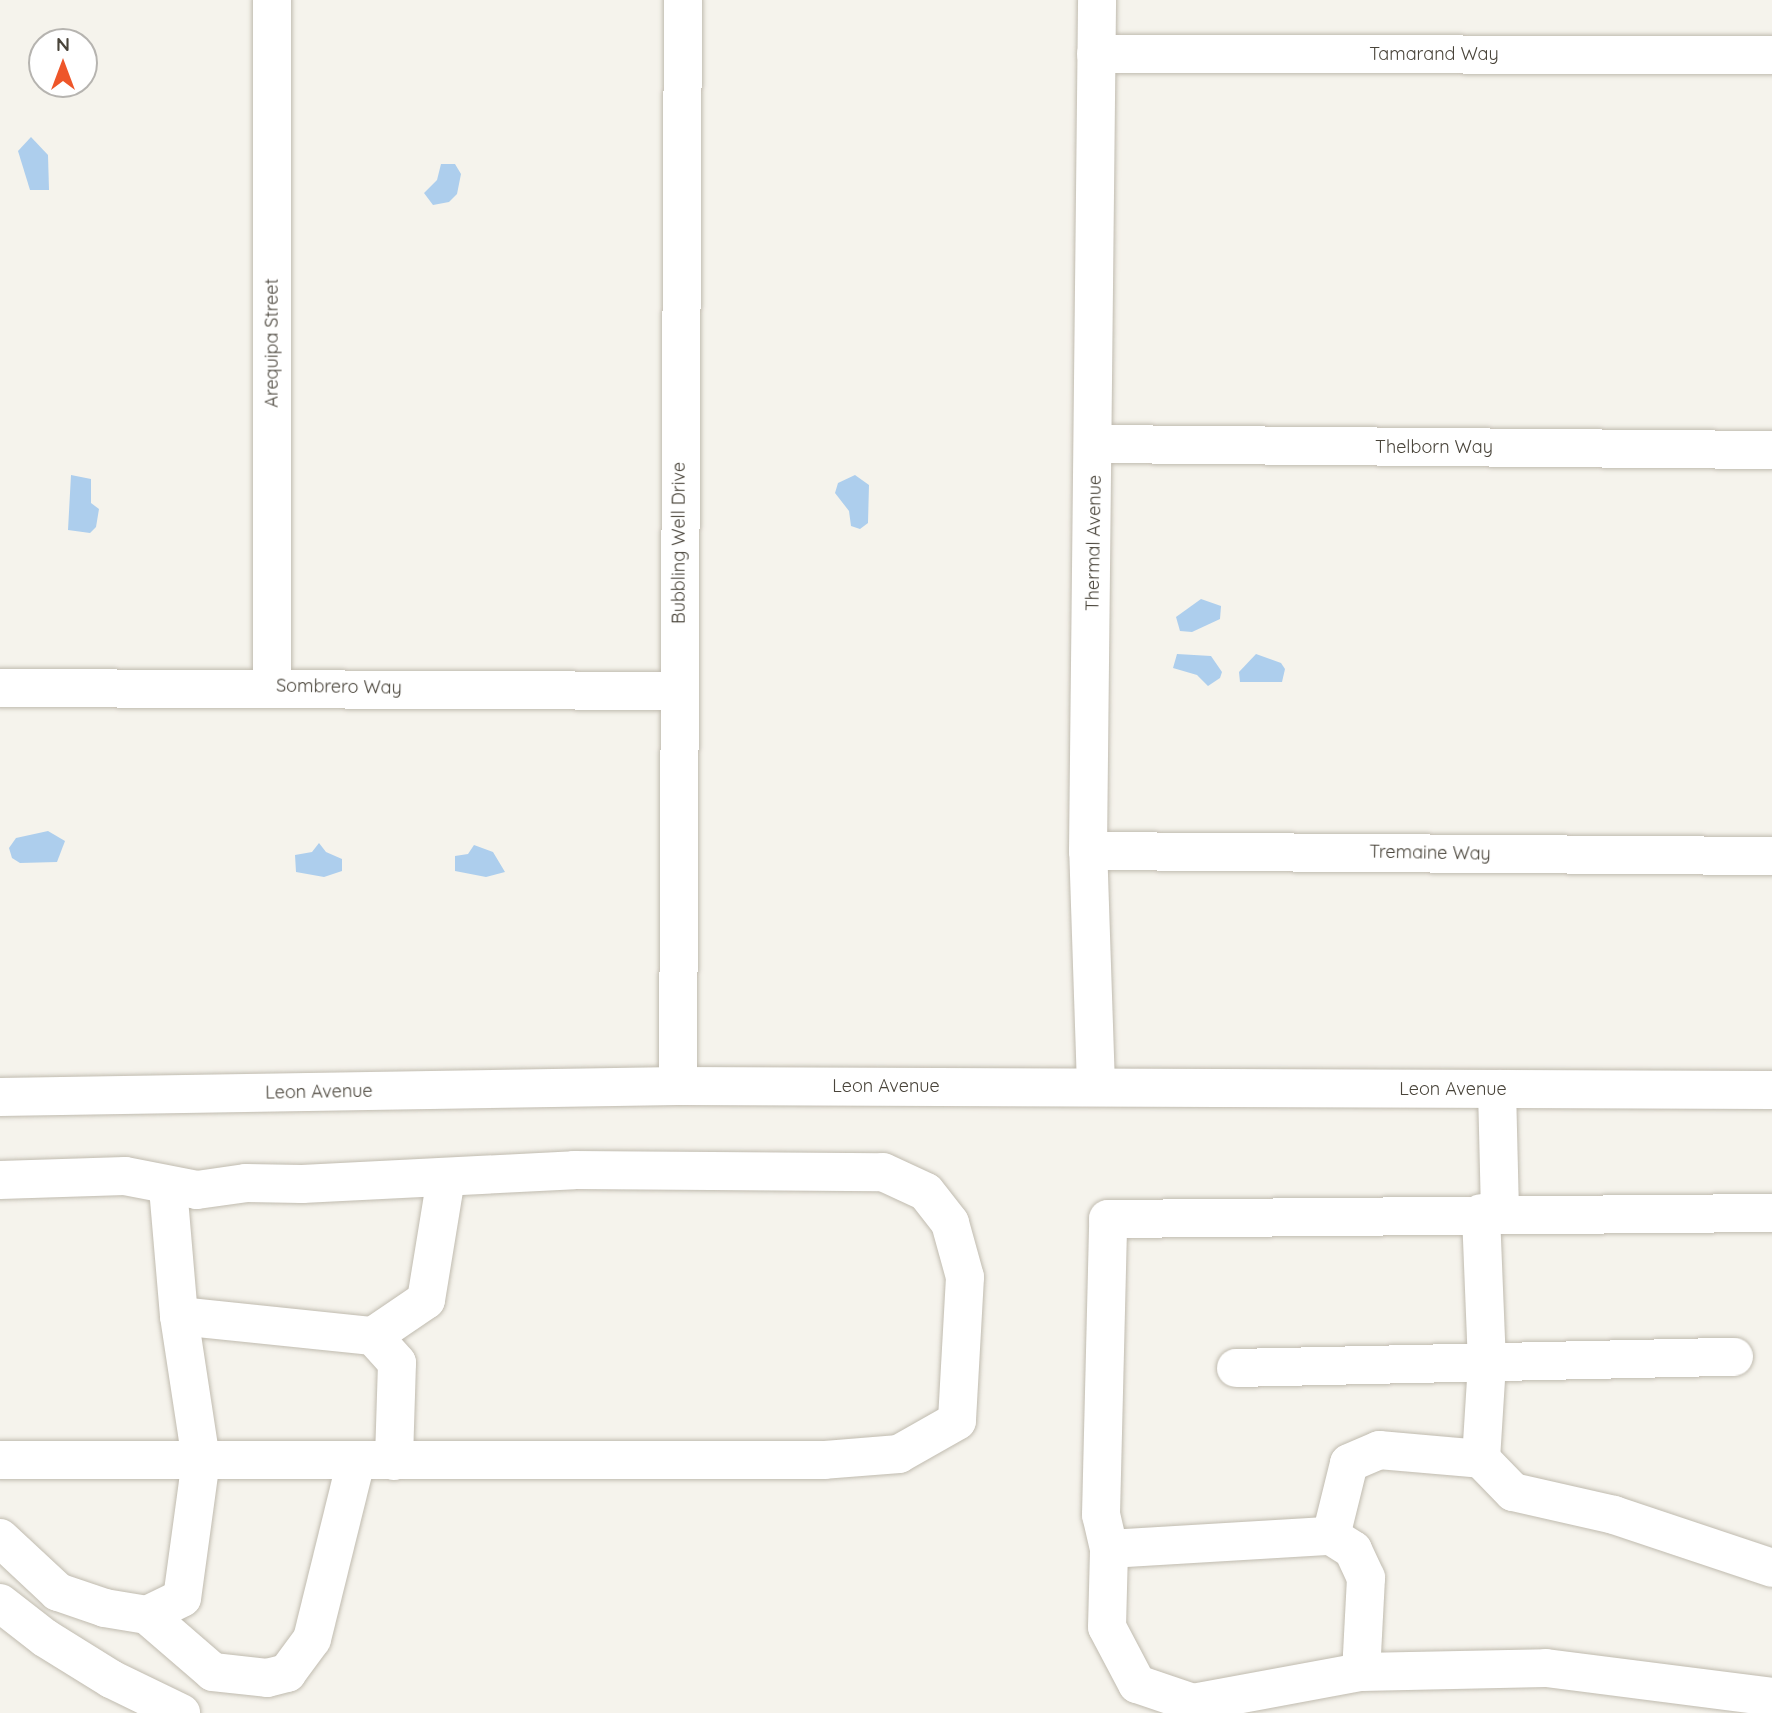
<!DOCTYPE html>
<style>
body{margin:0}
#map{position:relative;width:1772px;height:1713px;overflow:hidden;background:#f5f3ec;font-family:Quicksand,sans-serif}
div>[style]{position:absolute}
.water>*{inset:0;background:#adceed}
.roads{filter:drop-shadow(0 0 2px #c0bbaf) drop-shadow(0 0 2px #c0bbaf)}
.minor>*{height:38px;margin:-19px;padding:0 19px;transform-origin:19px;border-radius:19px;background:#fff}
span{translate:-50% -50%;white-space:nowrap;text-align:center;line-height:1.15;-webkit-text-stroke:5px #fff;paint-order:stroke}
.street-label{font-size:18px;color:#49443a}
.north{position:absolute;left:28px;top:28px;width:70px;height:70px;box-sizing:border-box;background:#fff;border:2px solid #b6b4b0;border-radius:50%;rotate:0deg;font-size:19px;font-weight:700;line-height:28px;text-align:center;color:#49443a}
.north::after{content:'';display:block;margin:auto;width:24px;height:32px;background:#ee562a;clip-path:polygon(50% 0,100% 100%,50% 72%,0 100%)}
</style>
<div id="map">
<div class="water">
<i style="clip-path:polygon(31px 137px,48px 155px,49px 190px,30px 190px,18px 151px)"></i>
<i style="clip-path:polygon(441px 164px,455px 164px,461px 174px,457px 194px,449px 202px,433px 205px,424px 193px,437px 180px)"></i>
<i style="clip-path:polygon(71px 475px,91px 479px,91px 503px,99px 509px,96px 527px,90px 533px,68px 530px)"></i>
<i style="clip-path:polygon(855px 475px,869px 485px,868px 523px,860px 529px,851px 526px,849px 511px,835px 493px,838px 483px)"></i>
<i style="clip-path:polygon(1201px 599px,1221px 606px,1220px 619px,1192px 632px,1180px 631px,1176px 617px)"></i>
<i style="clip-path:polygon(1177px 654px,1211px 656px,1222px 672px,1220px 678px,1208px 686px,1197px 675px,1173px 668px)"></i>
<i style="clip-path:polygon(1256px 654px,1281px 663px,1285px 669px,1282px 682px,1240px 682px,1239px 672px)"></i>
<i style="clip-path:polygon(48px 831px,65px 841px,57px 862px,20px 863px,12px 858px,9px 848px,16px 838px)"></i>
<i style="clip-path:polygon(319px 843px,326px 852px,342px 859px,342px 871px,324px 877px,296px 872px,295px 855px,312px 852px)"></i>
<i style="clip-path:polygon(474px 845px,493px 852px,505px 872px,486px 877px,455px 871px,455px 856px,468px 854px)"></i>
</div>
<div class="roads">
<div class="minor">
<i style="left:272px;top:0;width:686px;rotate:90deg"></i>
<i style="left:1096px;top:54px;width:676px;rotate:0.08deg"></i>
<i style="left:1096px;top:444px;width:676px;rotate:0.51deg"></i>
<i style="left:0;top:688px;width:678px;rotate:0.25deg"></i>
<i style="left:1088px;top:851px;width:684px;rotate:0.42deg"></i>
<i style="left:678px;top:1086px;width:1086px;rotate:-89.74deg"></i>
<i style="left:1096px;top:1086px;width:235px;rotate:-91.9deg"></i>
<i style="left:1088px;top:851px;width:851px;rotate:-89.39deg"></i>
<i style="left:1497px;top:1089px;width:124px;rotate:88.6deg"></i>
<i style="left:0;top:1097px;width:678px;rotate:-0.93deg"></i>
<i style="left:678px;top:1086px;width:1094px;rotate:0.21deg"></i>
<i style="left:0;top:1180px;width:125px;rotate:-1.8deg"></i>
<i style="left:125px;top:1176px;width:73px;rotate:11deg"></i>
<i style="left:197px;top:1190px;width:49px;rotate:-8.1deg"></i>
<i style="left:246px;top:1183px;width:56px;rotate:1deg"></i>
<i style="left:302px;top:1184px;width:272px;rotate:-2.9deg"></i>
<i style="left:574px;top:1170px;width:309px;rotate:0.4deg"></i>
<i style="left:883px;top:1172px;width:47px;rotate:24.9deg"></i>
<i style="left:926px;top:1192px;width:39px;rotate:52deg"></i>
<i style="left:950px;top:1223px;width:56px;rotate:74.5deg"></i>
<i style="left:965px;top:1277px;width:144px;rotate:93.2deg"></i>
<i style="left:957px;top:1421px;width:67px;rotate:150.4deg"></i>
<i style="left:899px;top:1454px;width:74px;rotate:175.4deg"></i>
<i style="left:825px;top:1460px;width:624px;rotate:180deg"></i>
<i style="left:201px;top:1460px;width:139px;rotate:97.8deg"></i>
<i style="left:182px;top:1598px;width:39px;rotate:154deg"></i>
<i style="left:147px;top:1615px;width:43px;rotate:-170.5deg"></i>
<i style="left:105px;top:1608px;width:50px;rotate:-161.2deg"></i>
<i style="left:58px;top:1592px;width:79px;rotate:-137deg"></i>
<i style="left:179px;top:1316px;width:195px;rotate:5.9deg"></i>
<i style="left:373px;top:1336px;width:36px;rotate:48deg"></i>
<i style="left:397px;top:1363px;width:98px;rotate:91.8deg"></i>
<i style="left:373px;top:1336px;width:64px;rotate:-34.2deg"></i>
<i style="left:426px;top:1300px;width:124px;rotate:-80.7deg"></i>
<i style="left:1236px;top:1368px;width:498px;rotate:-1.3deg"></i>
<i style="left:1481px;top:1459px;width:46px;rotate:45.9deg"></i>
<i style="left:1513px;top:1492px;width:104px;rotate:12.8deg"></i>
<i style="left:1614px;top:1515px;width:167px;rotate:18.5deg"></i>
<i style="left:0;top:1460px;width:201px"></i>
<i style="left:201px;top:1460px;width:146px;rotate:-98.7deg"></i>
<i style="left:179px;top:1316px;width:129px;rotate:-94.9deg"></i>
<i style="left:1331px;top:1536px;width:75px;rotate:-76.1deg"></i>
<i style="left:1349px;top:1463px;width:33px;rotate:-23deg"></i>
<i style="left:1379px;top:1450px;width:102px;rotate:5deg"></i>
<i style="left:1481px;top:1459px;width:95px;rotate:-86.4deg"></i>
<i style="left:1487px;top:1364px;width:151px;rotate:-92.3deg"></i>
<i style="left:1109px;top:1549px;width:222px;rotate:-3.4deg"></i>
<i style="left:1331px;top:1536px;width:26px;rotate:32deg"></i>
<i style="left:1353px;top:1550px;width:31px;rotate:65deg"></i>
<i style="left:1366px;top:1578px;width:94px;rotate:93deg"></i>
<i style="left:0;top:1603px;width:57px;rotate:37.9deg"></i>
<i style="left:45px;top:1638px;width:78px;rotate:31.8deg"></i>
<i style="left:111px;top:1679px;width:78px;rotate:25.9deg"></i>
<i style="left:147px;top:1615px;width:87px;rotate:40.8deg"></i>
<i style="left:213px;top:1672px;width:54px;rotate:6.3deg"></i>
<i style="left:267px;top:1678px;width:21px;rotate:-14deg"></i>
<i style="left:287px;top:1673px;width:42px;rotate:-53.7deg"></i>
<i style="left:312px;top:1639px;width:183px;rotate:-76.1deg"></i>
<i style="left:1193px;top:1703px;width:59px;rotate:-161.3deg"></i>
<i style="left:1137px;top:1684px;width:64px;rotate:-117.8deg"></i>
<i style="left:1107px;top:1627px;width:78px;rotate:-88.5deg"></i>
<i style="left:1109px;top:1549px;width:35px;rotate:-103deg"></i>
<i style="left:1101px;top:1515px;width:296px;rotate:-88.6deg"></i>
<i style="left:1108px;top:1219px;width:664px;rotate:-0.52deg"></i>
<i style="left:1186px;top:1713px;width:12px;rotate:-55deg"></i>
<i style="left:1193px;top:1703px;width:171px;rotate:-10.5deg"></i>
<i style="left:1361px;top:1672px;width:185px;rotate:-1.2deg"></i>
<i style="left:1546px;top:1668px;width:228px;rotate:7.3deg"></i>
</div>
</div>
<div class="street-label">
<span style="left:1434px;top:54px">Tamarand Way</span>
<span style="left:272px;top:343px;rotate:-90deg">Arequipa Street</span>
<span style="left:1434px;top:447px">Thelborn Way</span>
<span style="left:679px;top:543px;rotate:-90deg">Bubbling Well Drive</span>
<span style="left:1094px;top:543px;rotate:-89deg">Thermal Avenue</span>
<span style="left:339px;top:687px;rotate:1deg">Sombrero Way</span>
<span style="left:1430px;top:853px;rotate:1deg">Tremaine Way</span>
<span style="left:886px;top:1086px">Leon Avenue</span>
<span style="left:1453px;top:1089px">Leon Avenue</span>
<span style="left:319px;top:1092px;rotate:-1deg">Leon Avenue</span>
</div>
<div class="north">N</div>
</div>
